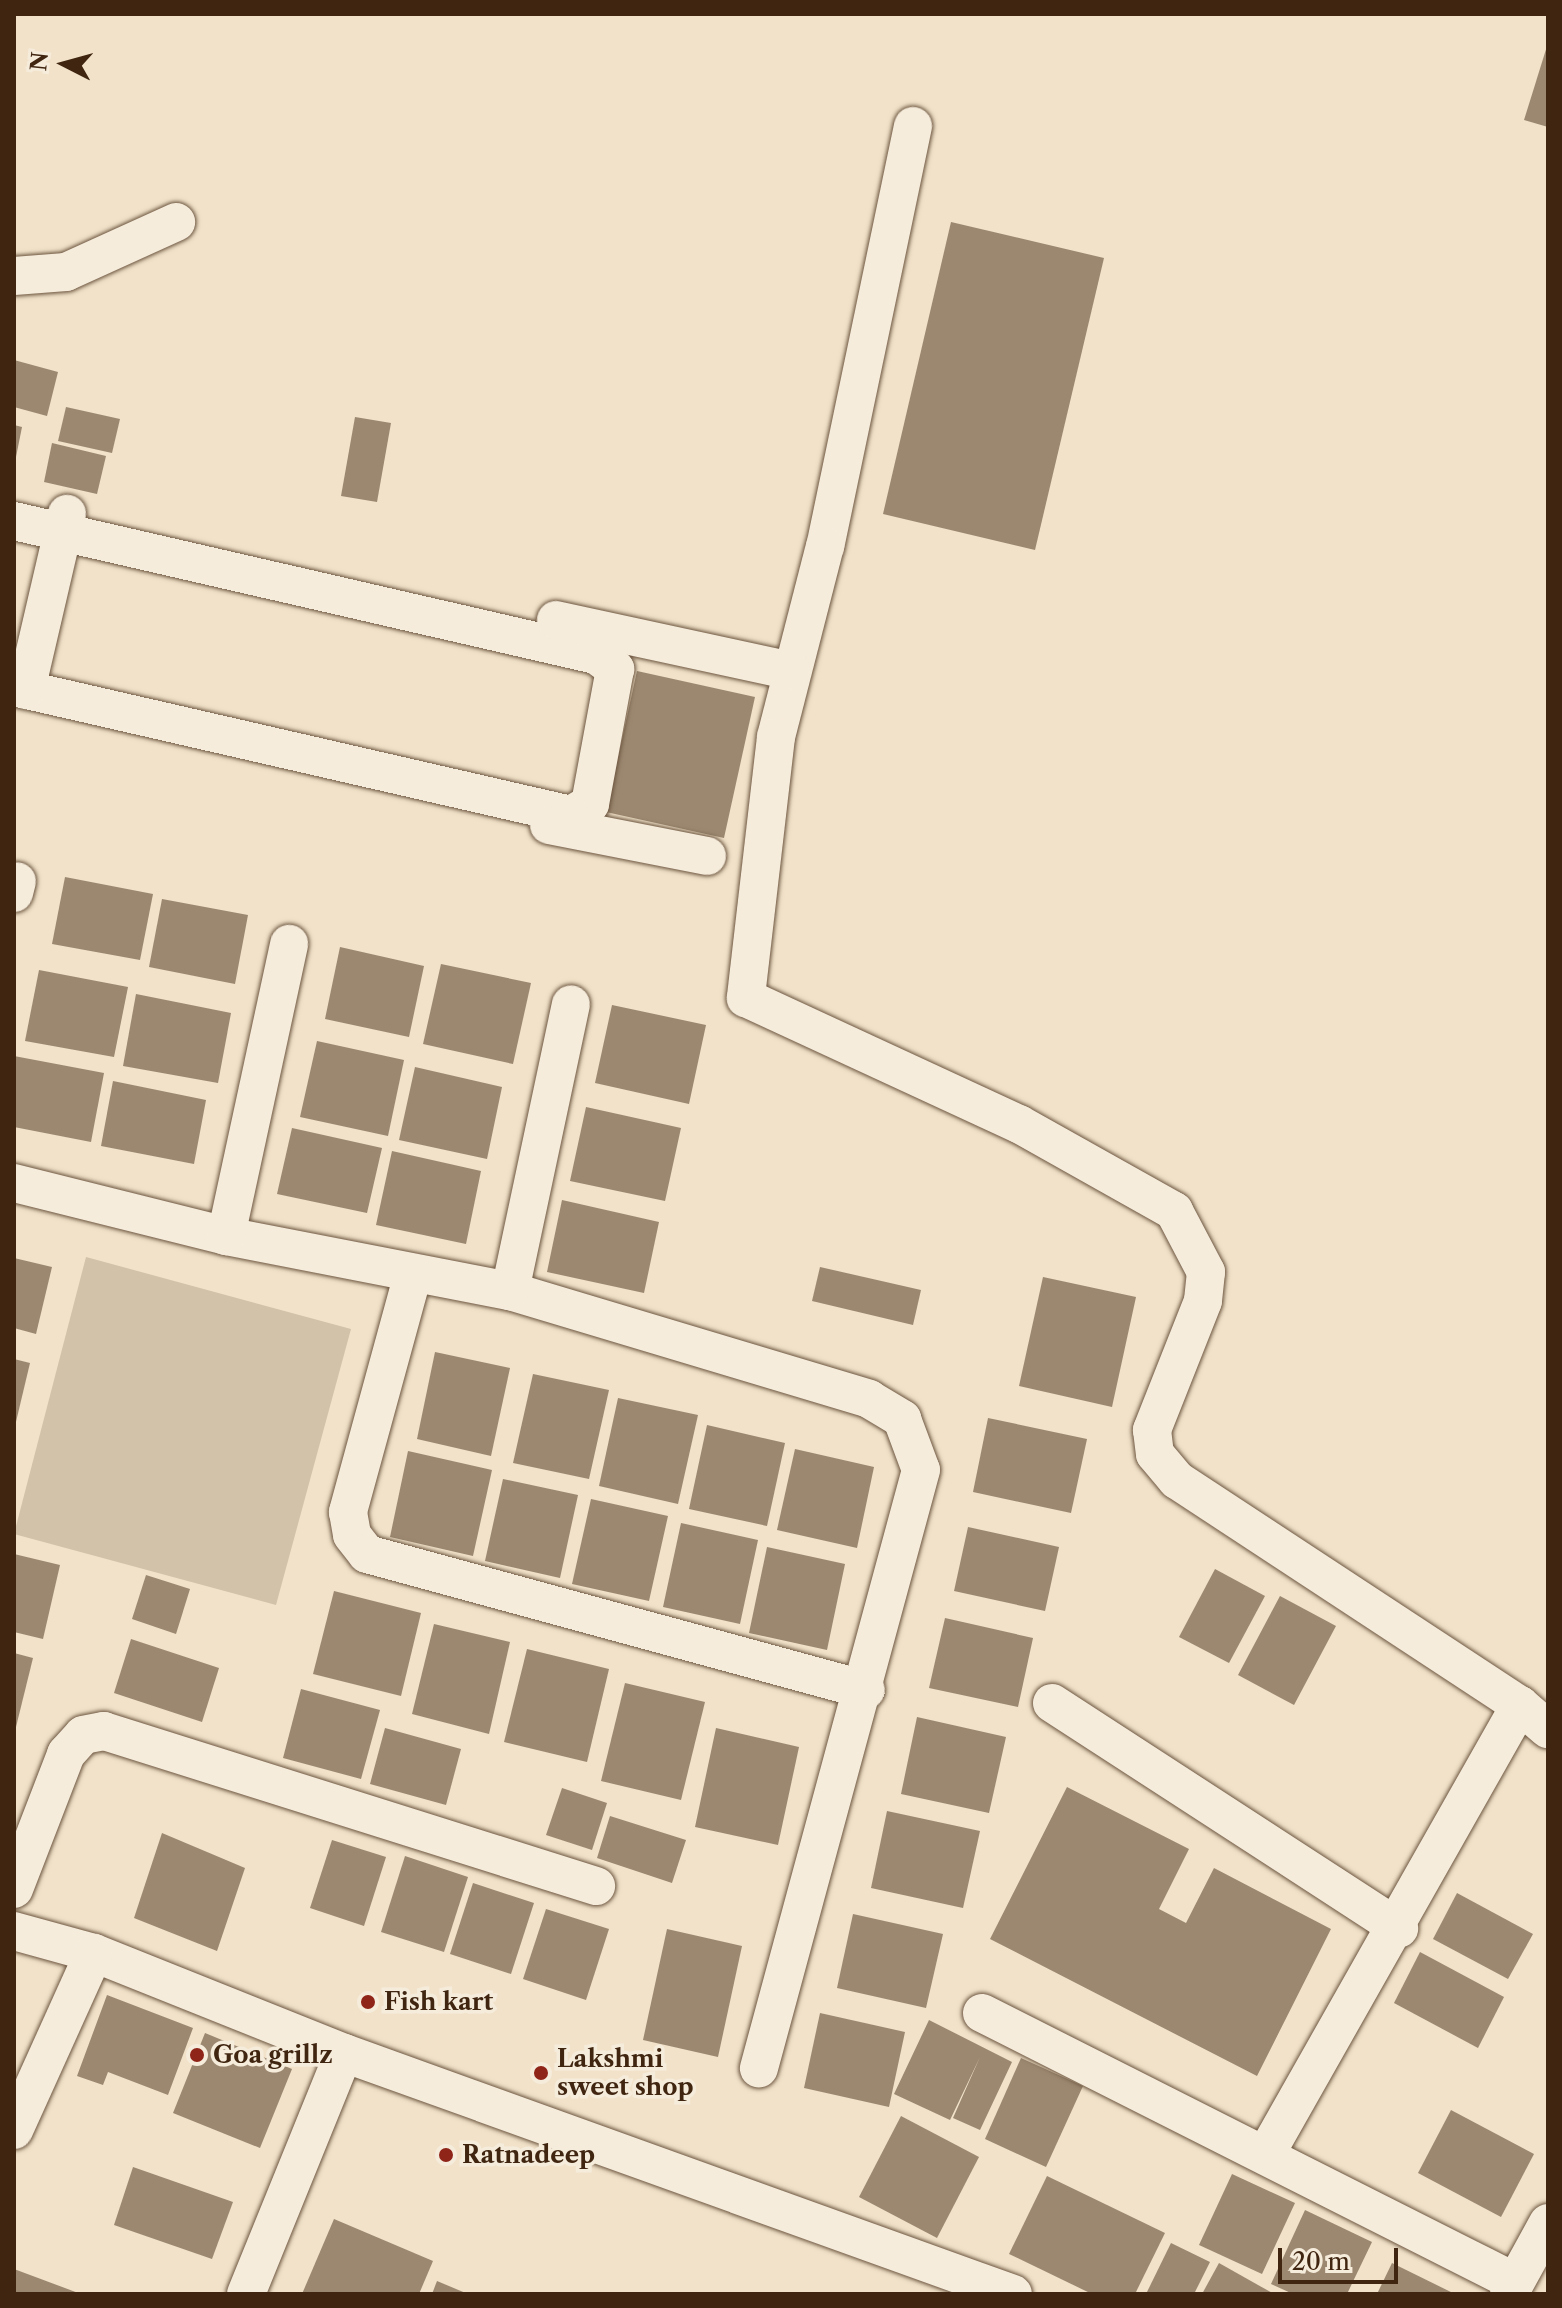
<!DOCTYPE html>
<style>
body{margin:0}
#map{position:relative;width:1562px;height:2308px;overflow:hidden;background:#f1e2c9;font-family:"Libre Caslon Text",serif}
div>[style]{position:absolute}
.green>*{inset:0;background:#d3c2aa}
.building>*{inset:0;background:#9c8871}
.roads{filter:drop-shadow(0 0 2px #6c553f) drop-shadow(0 0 2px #6c553f)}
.street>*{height:38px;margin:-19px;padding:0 19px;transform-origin:19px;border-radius:19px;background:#f6ecdc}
.dots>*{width:22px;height:22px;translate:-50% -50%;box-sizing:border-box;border:4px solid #f6ecdc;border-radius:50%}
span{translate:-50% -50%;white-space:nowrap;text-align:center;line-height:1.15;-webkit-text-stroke:7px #f6ecdc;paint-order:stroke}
.poi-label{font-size:24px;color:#402611;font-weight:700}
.left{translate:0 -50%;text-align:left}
.frame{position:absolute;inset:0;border:16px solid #402611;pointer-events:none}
.north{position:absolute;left:24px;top:24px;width:80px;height:80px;-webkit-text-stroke:6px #f6ecdc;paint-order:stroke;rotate:276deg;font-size:22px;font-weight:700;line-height:32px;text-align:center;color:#402611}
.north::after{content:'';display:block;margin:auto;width:28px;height:36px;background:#402611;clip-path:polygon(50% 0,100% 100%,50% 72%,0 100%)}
.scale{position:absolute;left:1278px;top:2248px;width:120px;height:36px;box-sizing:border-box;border:4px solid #402611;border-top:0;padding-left:10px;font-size:24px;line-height:28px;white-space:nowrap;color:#402611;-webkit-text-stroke:6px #f6ecdc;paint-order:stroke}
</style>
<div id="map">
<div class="green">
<i style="clip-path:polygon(86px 1257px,351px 1329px,276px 1605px,14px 1534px)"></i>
</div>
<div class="building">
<i style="clip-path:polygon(1548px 43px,1548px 127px,1524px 120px)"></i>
<i style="clip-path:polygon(951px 222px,1104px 258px,1035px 550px,883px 514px)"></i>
<i style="clip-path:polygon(14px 360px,58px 372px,47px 416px,14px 407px)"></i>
<i style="clip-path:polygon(66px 407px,120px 419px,112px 453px,58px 441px)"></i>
<i style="clip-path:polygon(355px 417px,391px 423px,377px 502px,341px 496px)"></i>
<i style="clip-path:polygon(14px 425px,22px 427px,15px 462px,14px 461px)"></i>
<i style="clip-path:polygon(52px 443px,106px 456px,97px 494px,44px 482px)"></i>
<i style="clip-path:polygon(637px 671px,755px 697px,724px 838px,606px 812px)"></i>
<i style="clip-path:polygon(65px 877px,153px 894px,140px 960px,52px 944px)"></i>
<i style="clip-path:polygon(162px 899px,248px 915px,235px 984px,149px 967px)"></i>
<i style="clip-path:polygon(340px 947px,424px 966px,409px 1037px,325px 1019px)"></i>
<i style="clip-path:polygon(441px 964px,531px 983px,513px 1064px,423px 1044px)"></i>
<i style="clip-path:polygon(39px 970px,128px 987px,114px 1057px,25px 1041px)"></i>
<i style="clip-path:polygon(136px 994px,231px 1013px,218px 1083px,123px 1066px)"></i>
<i style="clip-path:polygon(612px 1005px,706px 1025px,689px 1104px,595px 1083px)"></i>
<i style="clip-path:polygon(317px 1041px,404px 1060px,388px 1136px,300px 1117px)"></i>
<i style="clip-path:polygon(14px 1056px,104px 1073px,91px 1142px,14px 1127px)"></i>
<i style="clip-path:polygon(415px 1067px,502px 1087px,487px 1159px,399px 1140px)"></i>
<i style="clip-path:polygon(113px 1081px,206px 1100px,194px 1164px,101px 1146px)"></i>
<i style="clip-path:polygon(586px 1107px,681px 1128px,665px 1201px,570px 1181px)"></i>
<i style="clip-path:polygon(292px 1128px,382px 1148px,367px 1213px,277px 1194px)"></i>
<i style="clip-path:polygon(392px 1151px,481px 1171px,466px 1244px,376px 1225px)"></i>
<i style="clip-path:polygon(562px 1200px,659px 1222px,644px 1293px,547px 1272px)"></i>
<i style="clip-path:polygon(14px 1258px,52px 1267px,36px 1334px,14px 1328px)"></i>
<i style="clip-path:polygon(820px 1267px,921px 1290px,913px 1325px,812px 1301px)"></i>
<i style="clip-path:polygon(1043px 1277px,1136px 1297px,1112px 1407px,1019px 1386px)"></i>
<i style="clip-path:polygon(435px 1352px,510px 1368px,491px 1456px,417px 1439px)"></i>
<i style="clip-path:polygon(14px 1359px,30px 1363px,15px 1426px,14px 1426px)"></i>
<i style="clip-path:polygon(533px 1374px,609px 1390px,589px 1479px,513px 1463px)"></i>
<i style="clip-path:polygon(618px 1398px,698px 1415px,678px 1504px,599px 1486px)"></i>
<i style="clip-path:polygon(988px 1418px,1087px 1439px,1071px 1513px,973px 1492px)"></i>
<i style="clip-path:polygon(707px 1425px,785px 1443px,767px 1526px,689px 1509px)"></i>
<i style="clip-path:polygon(795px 1449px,874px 1467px,857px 1548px,777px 1530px)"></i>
<i style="clip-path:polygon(408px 1451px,492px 1470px,473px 1556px,390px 1537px)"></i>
<i style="clip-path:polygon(503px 1479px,578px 1495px,560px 1578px,485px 1561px)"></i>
<i style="clip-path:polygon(591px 1499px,668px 1516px,649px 1601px,572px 1584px)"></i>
<i style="clip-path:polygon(681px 1523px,758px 1540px,740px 1624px,663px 1607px)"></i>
<i style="clip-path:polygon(968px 1527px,1059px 1547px,1045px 1611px,954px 1591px)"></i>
<i style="clip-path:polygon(767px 1547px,845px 1564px,827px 1650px,749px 1633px)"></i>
<i style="clip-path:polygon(14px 1554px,60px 1565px,43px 1639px,14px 1632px)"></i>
<i style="clip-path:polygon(1215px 1569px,1265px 1596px,1229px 1663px,1179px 1637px)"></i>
<i style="clip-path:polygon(146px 1575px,190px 1589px,176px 1634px,132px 1619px)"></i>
<i style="clip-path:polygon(334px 1591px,421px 1613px,401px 1696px,313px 1674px)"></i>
<i style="clip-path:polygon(1280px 1596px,1336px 1626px,1294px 1705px,1238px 1675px)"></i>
<i style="clip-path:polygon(945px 1618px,1033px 1638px,1018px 1707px,929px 1688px)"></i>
<i style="clip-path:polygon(434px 1624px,510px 1642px,489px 1734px,412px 1714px)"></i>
<i style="clip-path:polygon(131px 1639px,219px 1668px,202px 1722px,114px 1693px)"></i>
<i style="clip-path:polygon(527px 1649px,609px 1669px,587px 1762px,504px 1742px)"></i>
<i style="clip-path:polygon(14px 1653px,33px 1658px,15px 1731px,14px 1731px)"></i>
<i style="clip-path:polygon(625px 1683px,705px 1702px,681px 1800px,601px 1781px)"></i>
<i style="clip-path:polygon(301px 1689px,380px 1710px,361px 1779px,283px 1758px)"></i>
<i style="clip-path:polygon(917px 1717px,1006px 1737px,989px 1813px,901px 1794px)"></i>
<i style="clip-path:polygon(385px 1728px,461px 1749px,446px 1805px,370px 1784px)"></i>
<i style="clip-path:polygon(716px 1728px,799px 1747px,778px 1845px,695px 1827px)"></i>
<i style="clip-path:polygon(1067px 1787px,1189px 1849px,1159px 1909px,1186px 1923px,1214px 1868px,1331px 1929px,1257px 2076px,990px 1939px)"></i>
<i style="clip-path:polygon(562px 1788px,607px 1803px,592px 1850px,546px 1835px)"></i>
<i style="clip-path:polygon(887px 1811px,980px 1831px,963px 1908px,871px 1888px)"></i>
<i style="clip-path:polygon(610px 1816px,686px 1840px,672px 1883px,597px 1858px)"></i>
<i style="clip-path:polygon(162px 1833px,245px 1868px,217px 1951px,134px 1918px)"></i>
<i style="clip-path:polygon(332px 1840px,386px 1857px,364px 1926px,310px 1908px)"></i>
<i style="clip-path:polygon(405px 1856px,468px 1877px,444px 1952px,381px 1932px)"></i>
<i style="clip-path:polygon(473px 1883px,534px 1903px,511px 1974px,450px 1954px)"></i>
<i style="clip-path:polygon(1457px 1893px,1533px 1934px,1508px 1979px,1433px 1939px)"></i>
<i style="clip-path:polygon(546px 1909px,609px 1929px,586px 2000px,523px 1979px)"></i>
<i style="clip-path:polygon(853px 1914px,943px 1934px,926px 2008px,837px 1988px)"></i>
<i style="clip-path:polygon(667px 1929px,742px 1946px,718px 2057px,643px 2040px)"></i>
<i style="clip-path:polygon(1420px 1952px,1504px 1997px,1478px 2048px,1394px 2003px)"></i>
<i style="clip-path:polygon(107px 1995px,193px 2028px,168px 2095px,108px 2072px,103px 2085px,77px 2076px)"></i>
<i style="clip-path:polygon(820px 2013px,905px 2032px,889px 2107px,804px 2088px)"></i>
<i style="clip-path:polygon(929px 2020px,1012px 2062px,980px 2130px,953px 2118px,980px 2057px,950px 2120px,894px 2094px)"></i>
<i style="clip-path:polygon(205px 2033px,292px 2069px,260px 2148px,173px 2113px)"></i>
<i style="clip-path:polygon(1021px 2058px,1083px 2086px,1046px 2167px,985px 2139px)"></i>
<i style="clip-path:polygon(1451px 2110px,1534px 2154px,1501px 2217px,1418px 2173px)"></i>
<i style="clip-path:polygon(901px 2116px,979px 2157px,937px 2238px,859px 2197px)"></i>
<i style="clip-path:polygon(133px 2167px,233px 2202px,212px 2259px,114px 2225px)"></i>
<i style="clip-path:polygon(1232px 2174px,1295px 2203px,1262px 2274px,1199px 2245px)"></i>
<i style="clip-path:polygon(1047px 2176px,1165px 2233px,1135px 2294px,1092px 2294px,1009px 2254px)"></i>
<i style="clip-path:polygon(1305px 2210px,1372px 2242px,1347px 2294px,1293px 2294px,1271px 2284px)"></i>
<i style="clip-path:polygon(334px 2219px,433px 2261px,419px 2294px,302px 2294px)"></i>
<i style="clip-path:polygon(1171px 2243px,1210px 2262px,1194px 2294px,1146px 2294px)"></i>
<i style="clip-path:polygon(1219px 2263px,1274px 2294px,1202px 2294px)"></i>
<i style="clip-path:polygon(1392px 2263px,1455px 2294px,1377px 2294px)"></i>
<i style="clip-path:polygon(14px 2269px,81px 2294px,14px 2294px)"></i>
<i style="clip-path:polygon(437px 2281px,468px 2294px,432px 2294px)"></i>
</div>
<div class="roads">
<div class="street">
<i style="left:913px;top:126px;width:429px;rotate:101.8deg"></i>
<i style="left:825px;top:546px;width:197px;rotate:104.4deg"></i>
<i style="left:776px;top:737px;width:263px;rotate:96.6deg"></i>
<i style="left:746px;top:998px;width:301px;rotate:24.8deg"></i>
<i style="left:1019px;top:1124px;width:178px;rotate:29.3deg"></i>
<i style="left:1174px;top:1211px;width:69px;rotate:62.3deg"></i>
<i style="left:1206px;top:1272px;width:29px;rotate:96deg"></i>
<i style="left:1203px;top:1301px;width:139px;rotate:111.6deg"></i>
<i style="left:1152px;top:1430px;width:24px;rotate:83deg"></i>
<i style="left:1155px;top:1454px;width:34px;rotate:50deg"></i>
<i style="left:1177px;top:1480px;width:410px;rotate:33.3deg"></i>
<i style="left:1520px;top:1705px;width:514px;rotate:119.51deg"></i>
<i style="left:14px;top:276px;width:52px;rotate:-4.4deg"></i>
<i style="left:66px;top:272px;width:121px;rotate:-24.4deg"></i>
<i style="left:14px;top:521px;width:597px;rotate:12.97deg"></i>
<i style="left:596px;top:655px;width:24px;rotate:36deg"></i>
<i style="left:615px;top:669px;width:137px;rotate:100.5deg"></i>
<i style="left:590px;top:804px;width:22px;rotate:150deg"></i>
<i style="left:571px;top:815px;width:572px;rotate:-167.06deg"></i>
<i style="left:556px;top:620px;width:240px;rotate:12.2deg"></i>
<i style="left:26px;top:690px;width:181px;rotate:-76.9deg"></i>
<i style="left:549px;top:825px;width:161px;rotate:11.1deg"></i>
<i style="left:14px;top:893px;width:12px;rotate:-76deg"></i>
<i style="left:14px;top:1183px;width:219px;rotate:14deg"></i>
<i style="left:226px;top:1236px;width:289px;rotate:11deg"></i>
<i style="left:510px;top:1291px;width:375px;rotate:16.7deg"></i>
<i style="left:869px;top:1399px;width:39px;rotate:31deg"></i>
<i style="left:902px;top:1419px;width:54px;rotate:69.6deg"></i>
<i style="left:921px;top:1470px;width:620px;rotate:105.16deg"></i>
<i style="left:226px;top:1236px;width:299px;rotate:-77.8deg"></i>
<i style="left:413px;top:1274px;width:247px;rotate:105.3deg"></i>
<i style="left:348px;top:1512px;width:23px;rotate:80deg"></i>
<i style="left:352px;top:1535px;width:24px;rotate:52deg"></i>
<i style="left:367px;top:1554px;width:517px;rotate:15.25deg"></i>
<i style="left:510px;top:1291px;width:293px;rotate:-78deg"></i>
<i style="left:1052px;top:1703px;width:414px;rotate:33deg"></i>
<i style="left:1520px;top:1705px;width:37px;rotate:41deg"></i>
<i style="left:14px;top:1889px;width:145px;rotate:-68.9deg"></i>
<i style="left:66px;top:1754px;width:25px;rotate:-48deg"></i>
<i style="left:83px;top:1735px;width:21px;rotate:-11deg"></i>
<i style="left:104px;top:1731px;width:516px;rotate:17.49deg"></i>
<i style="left:14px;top:1931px;width:83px;rotate:15.4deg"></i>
<i style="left:94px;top:1953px;width:269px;rotate:21.8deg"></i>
<i style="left:344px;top:2053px;width:711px;rotate:19.81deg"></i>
<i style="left:982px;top:2013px;width:597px;rotate:26.78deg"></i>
<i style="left:14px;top:2130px;width:194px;rotate:-65.7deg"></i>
<i style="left:246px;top:2294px;width:260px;rotate:-67.9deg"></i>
<i style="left:1509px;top:2294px;width:81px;rotate:-61.2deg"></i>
</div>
</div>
<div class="dots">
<i style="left:368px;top:2002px;background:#8f2418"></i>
<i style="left:197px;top:2055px;background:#8f2418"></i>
<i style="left:541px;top:2073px;background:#8f2418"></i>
<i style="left:446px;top:2155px;background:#8f2418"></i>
</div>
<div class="poi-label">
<span class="left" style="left:384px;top:2002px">Fish kart</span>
<span class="left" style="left:213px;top:2055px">Goa grillz</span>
<span class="left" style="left:557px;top:2073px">Lakshmi<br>sweet shop</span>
<span class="left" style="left:462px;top:2155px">Ratnadeep</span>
</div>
<div class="frame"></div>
<div class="north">N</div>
<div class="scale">20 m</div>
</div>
